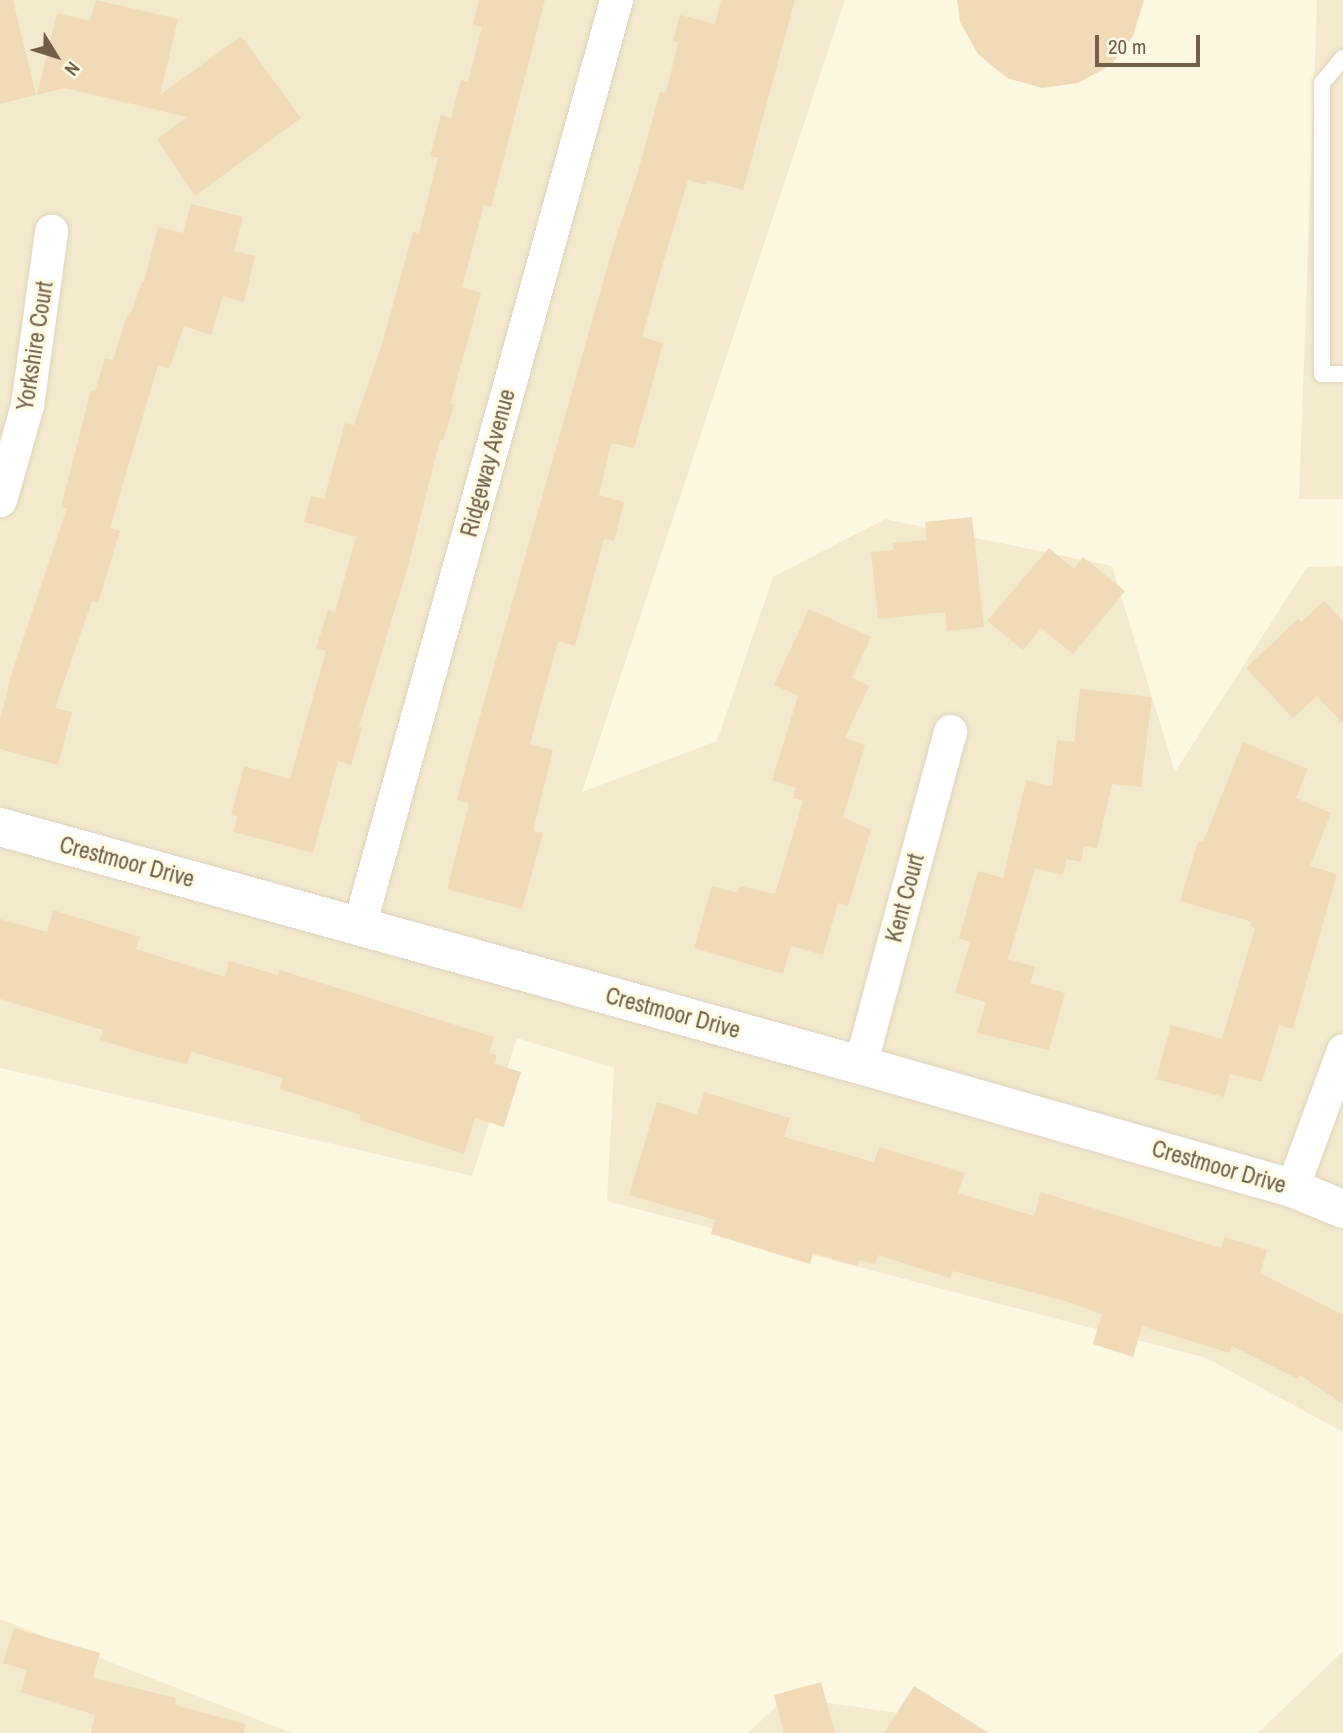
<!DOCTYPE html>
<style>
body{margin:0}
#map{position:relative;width:1343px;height:1733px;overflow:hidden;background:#fcf7e0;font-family:"Archivo Narrow",sans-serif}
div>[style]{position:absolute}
.residential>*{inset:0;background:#f3eace}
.building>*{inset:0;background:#f0dab8}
.roads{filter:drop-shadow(0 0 2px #dfd4bc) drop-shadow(0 0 2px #dfd4bc)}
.service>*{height:16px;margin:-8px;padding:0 8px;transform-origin:8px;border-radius:8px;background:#fff}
.minor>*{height:33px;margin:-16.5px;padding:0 16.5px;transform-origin:16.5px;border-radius:16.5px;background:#fff}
.tertiary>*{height:38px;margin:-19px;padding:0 19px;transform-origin:19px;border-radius:19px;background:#fff}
span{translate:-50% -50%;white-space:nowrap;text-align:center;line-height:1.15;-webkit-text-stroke:7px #fffae5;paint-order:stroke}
.street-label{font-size:23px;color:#715f48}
.north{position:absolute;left:21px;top:21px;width:70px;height:70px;-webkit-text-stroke:5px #fffae5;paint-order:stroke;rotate:128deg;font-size:19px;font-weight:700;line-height:28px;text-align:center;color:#715f48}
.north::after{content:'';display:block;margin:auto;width:24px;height:32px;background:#715f48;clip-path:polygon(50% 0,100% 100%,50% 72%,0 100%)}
.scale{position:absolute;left:1095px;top:35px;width:105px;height:32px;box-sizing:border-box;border:4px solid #715f48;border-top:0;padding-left:9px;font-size:21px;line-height:24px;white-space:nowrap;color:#715f48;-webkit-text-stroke:5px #fffae5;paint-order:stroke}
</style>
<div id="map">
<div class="residential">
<i style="clip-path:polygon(0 0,845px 0,582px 792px,717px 741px,773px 577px,885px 519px,1112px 566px,1175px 772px,1307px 567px,1343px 566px,1343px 1432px,1206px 1358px,607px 1201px,614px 1068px,517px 1038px,472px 1176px,0 1068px)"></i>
<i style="clip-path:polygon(1317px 0,1343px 0,1343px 499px,1299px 499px)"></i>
<i style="clip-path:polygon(0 1619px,292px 1733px,0 1733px)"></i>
<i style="clip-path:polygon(1343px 1651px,1343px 1733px,1258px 1733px)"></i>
<i style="clip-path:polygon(786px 1697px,920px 1716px,935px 1733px,748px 1733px)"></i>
</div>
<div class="building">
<i style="clip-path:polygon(0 0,13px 0,36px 95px,0 104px)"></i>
<i style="clip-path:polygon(96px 0,178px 19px,160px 95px,241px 36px,301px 118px,195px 196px,157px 139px,187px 117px,65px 88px,37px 95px,57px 13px,90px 21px)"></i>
<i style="clip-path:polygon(479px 0,545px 0,491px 207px,484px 205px,462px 287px,481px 293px,450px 404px,454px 405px,443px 441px,440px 440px,409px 563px,359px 727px,362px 728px,351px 765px,338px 761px,313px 853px,234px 832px,237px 816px,231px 815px,244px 766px,290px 779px,326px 651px,316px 648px,328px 610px,335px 612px,356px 537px,304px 522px,311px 496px,324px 499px,345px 423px,354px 425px,382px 344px,413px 232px,419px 233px,438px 158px,430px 156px,441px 115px,451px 118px,461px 80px,468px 82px,482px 27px,473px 25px)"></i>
<i style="clip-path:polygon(721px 0,795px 0,743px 190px,707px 180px,705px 185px,688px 180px,663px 263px,642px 337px,663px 343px,653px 381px,634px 448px,611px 443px,599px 495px,624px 502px,614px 541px,604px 539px,575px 646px,558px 641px,530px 744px,553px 750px,533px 831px,543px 833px,522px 909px,447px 889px,469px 804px,457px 800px,468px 758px,615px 240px,637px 175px,660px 92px,666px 93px,678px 43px,673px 41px,680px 15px,715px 24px)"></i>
<i style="clip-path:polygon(957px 0,1144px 0,1133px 36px,1111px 65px,1078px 83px,1042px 88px,1007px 78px,978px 54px,960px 22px)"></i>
<i style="clip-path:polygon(191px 204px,243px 217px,234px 251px,255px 256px,244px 302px,223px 296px,211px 335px,184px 326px,169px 369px,158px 365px,110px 528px,120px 531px,98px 603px,92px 601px,55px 708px,72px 712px,58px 765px,0 749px,0 720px,12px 672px,67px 508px,61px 507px,91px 390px,95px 391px,105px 358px,113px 360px,127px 315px,130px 316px,142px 282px,144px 282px,158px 227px,183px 233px)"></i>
<i style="clip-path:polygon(972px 517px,984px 627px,947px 631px,945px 612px,878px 619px,871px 552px,894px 550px,893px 543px,927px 540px,925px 522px)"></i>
<i style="clip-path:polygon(1049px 548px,1074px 569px,1083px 557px,1125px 591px,1073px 654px,1041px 628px,1023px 650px,987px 621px)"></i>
<i style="clip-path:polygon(1324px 601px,1343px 621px,1343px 724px,1317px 696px,1293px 718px,1246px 668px,1298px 619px,1301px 622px)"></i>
<i style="clip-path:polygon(809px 609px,871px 637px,852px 678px,869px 686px,845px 738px,865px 745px,843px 817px,871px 830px,848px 906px,838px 903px,823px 955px,791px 946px,783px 974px,694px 948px,712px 886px,738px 893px,740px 886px,775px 894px,803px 801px,793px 798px,796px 788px,772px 780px,798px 696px,774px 685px)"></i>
<i style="clip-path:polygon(1080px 689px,1152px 697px,1141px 787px,1112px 784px,1097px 849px,1084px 846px,1081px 862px,1066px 859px,1063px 875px,1035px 868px,1008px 959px,1035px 967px,1030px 983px,1065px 993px,1049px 1050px,977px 1033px,986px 1002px,955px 993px,970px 942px,959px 938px,978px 871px,1003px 878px,1026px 780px,1052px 786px,1057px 740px,1074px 742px)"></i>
<i style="clip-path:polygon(1243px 742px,1308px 769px,1296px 798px,1331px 813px,1310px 866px,1337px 874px,1293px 1029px,1279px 1025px,1262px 1082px,1230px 1074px,1224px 1097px,1156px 1079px,1171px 1025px,1222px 1039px,1255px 928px,1250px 926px,1252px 922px,1180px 901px,1198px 841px,1203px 842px)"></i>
<i style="clip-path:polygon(53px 910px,140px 937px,136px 949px,225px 977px,229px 961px,278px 975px,280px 970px,494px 1037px,489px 1053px,497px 1055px,495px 1064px,521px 1072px,504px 1127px,475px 1118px,464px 1154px,359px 1120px,361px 1115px,280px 1089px,283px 1078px,191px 1052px,187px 1064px,150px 1055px,100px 1040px,103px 1030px,0 999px,0 919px,47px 932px)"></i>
<i style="clip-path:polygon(704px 1092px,790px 1118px,784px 1137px,874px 1162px,879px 1147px,965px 1173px,958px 1193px,1034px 1216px,1041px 1192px,1221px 1248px,1225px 1237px,1267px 1250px,1260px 1273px,1343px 1315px,1343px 1404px,1300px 1375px,1298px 1379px,1232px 1346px,1230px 1353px,1142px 1326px,1133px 1357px,1093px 1344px,1102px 1314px,1065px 1301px,953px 1271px,950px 1278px,878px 1255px,875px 1264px,859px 1260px,857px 1266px,813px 1253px,810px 1264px,711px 1234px,715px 1220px,629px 1195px,657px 1102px,697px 1115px)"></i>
<i style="clip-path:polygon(14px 1628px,100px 1653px,93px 1678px,176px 1698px,175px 1705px,245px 1724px,244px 1733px,91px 1733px,95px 1715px,21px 1692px,27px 1670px,3px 1663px)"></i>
<i style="clip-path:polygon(821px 1682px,835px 1733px,784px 1733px,774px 1695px)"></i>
<i style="clip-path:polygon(914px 1686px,989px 1733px,884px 1733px)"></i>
</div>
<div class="roads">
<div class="service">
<i style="left:1343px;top:58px;width:33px;rotate:130deg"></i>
<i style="left:1322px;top:83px;width:291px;rotate:90deg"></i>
<i style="left:1322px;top:374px;width:21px"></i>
</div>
<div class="minor">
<i style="left:0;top:500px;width:99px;rotate:-74.1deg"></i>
<i style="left:27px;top:405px;width:176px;rotate:-82.1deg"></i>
<i style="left:359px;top:926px;width:961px;rotate:-74.49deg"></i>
<i style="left:860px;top:1065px;width:346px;rotate:-74.9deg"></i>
<i style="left:1292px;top:1188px;width:147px;rotate:-69.7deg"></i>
</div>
<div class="tertiary">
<i style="left:0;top:827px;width:892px;rotate:15.47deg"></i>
<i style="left:860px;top:1065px;width:449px;rotate:15.9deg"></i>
<i style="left:1292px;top:1188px;width:55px;rotate:22.4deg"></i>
</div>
</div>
<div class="street-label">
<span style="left:35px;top:346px;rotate:-81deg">Yorkshire Court</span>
<span style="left:488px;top:463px;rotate:-75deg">Ridgeway Avenue</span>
<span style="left:127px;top:862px;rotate:15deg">Crestmoor Drive</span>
<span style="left:905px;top:898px;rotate:-75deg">Kent Court</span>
<span style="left:673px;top:1013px;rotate:15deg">Crestmoor Drive</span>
<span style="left:1219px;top:1167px;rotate:16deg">Crestmoor Drive</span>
</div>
<div class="north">N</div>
<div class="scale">20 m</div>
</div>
